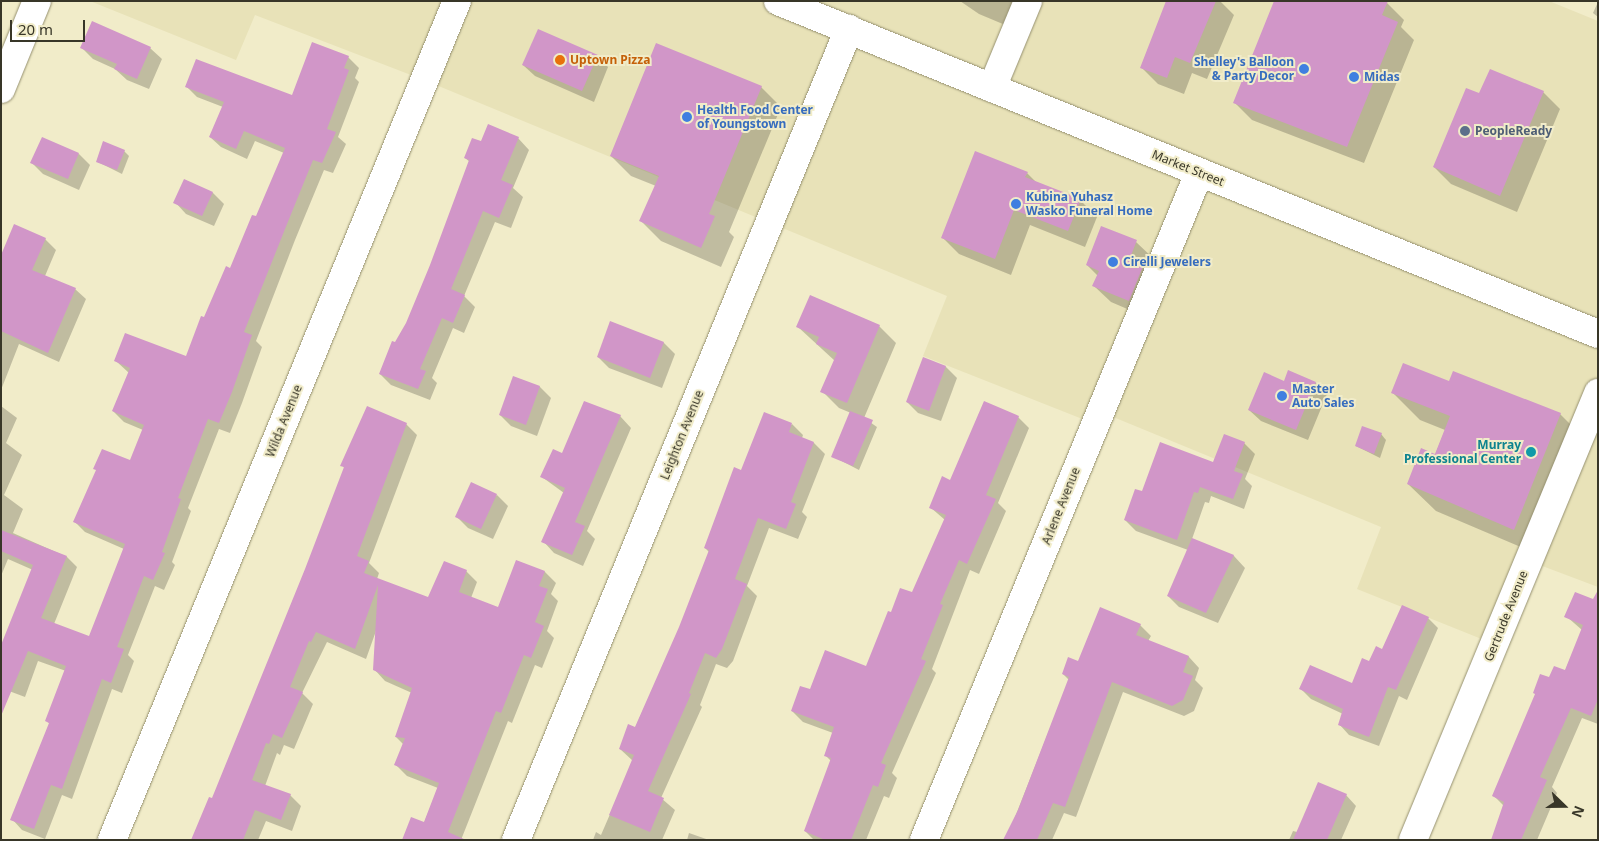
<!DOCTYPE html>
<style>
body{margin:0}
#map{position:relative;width:1599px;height:841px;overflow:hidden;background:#f1ecc9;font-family:"Noto Sans",sans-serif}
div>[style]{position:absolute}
.built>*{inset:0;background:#e8e2b8}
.shadow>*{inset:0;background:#0003}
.building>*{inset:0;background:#d196c8}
.roads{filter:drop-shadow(0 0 1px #959070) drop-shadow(0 0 1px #959070)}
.street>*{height:28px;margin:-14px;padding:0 14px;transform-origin:14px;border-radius:14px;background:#fff}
.primary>*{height:28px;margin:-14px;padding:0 14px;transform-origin:14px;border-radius:14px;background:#fff}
.dots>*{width:14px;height:14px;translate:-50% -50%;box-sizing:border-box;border:2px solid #f1ecc9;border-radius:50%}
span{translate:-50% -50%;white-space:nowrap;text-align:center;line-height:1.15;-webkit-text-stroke:4px #f1ecc9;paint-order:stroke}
.food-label{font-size:12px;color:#c56008;font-weight:700}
.left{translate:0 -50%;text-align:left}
.shop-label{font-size:12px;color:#366cbe;font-weight:700}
.right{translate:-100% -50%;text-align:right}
.service-label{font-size:12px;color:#4e5e75;font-weight:700}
.street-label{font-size:12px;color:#383628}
.culture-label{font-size:12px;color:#0d838f;font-weight:700}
.frame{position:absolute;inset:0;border:2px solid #383628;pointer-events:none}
.north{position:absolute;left:1539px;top:781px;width:50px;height:50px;-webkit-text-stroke:4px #f1ecc9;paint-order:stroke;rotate:112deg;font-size:14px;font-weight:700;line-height:20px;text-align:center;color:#383628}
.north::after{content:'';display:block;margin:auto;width:18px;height:22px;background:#383628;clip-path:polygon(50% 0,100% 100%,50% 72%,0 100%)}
.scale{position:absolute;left:10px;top:20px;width:75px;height:22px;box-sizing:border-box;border:2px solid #383628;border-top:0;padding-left:6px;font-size:15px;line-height:18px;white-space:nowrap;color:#383628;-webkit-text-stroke:4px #f1ecc9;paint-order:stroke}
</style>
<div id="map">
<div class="built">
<i style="clip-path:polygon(90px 1px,1549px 1px,1598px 21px,1598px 587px,1529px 561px,1494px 644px,1357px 589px,1381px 527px,1101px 412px,1095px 424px,923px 356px,947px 296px,424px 80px,255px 15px,236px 60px)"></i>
</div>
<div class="shadow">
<i style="clip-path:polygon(960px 1px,1021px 1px,1010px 27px,979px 14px)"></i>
<i style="clip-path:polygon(1167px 1px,1220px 1px,1234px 15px,1207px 79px,1192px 73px,1184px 94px,1158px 84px,1141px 67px)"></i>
<i style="clip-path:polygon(1598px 2px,1598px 17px,1593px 13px)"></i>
<i style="clip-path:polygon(1387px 3px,1404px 20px,1401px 27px,1414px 40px,1364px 163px,1252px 120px,1235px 103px)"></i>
<i style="clip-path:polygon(82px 48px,150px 48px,162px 59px,149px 89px,127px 80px,115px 69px,93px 59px)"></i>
<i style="clip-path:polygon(597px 56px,608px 67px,594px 102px,535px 76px,523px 65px)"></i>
<i style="clip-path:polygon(348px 57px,359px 68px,355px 78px,359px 82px,338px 137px,346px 144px,333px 173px,324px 170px,295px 240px,256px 341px,262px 347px,242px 403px,230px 433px,219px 429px,188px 508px,191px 511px,172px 562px,175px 565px,164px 590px,155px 586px,128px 655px,134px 661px,122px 693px,112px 689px,72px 799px,62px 795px,45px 839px,22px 830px,12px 819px,50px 724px,47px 721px,66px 671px,38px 661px,25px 697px,1px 688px,33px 570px,8px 559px,1px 576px,1px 406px,17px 418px,6px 443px,22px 455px,4px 495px,23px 509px,13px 533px,67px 557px,77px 567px,54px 624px,90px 638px,124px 549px,85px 532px,74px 521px,131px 461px,143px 430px,124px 422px,113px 411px,129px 373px,116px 361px,187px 358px,257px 218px,284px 153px,255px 141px,247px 159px,221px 147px,210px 137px,223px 107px,197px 97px,187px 87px,293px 97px)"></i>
<i style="clip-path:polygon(761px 87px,781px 107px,729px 232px,734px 237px,721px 267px,661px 241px,641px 221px,656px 186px,631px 176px,611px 156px)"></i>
<i style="clip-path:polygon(1543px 92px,1560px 109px,1517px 212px,1451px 184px,1434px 167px,1480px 95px)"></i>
<i style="clip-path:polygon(518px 138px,529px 150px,513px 188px,523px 197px,511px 228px,495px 222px,464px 296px,475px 307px,464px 333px,453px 328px,432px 378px,437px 383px,430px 400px,391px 385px,380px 374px,407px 323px,431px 265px,470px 162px,465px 158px,482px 143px)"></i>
<i style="clip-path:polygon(124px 151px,129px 156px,122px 174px,98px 162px)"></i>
<i style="clip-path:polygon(79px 154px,90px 165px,79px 190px,43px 174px,32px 163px)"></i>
<i style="clip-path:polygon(1027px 173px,1037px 183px,1080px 200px,1097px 217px,1085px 247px,1030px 225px,1011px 275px,959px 254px,942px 237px)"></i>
<i style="clip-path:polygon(185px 180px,213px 193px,224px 204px,214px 226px,186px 214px,175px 202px)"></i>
<i style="clip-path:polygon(1102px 228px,1136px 242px,1153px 258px,1146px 317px,1111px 302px,1094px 286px,1098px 276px,1087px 265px)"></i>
<i style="clip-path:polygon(45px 239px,56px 250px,45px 276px,75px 289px,86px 299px,59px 362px,19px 344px,1px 390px,1px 262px)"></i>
<i style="clip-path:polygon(611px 322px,664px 343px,675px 354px,662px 388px,609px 368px,598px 357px)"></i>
<i style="clip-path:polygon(879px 326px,896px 343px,864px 418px,877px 427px,859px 470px,832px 456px,851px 413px,839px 408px,822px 391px,835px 361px,798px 327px)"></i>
<i style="clip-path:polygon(923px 359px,946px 367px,957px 378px,941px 421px,918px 413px,907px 402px)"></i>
<i style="clip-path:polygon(1289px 372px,1316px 383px,1327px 394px,1308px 440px,1261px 421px,1249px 410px,1285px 382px)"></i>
<i style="clip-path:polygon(514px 377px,540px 387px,551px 398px,537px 436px,511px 426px,500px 415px)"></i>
<i style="clip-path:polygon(1450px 383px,1560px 414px,1588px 442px,1542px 556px,1436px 511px,1408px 484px,1435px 455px,1445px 430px,1420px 420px,1392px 392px)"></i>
<i style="clip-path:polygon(620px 416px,631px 428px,587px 531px,595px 539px,583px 566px,554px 553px,543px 541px,564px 493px,542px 477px,563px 455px)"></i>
<i style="clip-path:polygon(1018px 417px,1029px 428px,998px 503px,1006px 511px,979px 574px,970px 570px,932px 669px,936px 673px,892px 773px,897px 778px,889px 798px,884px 796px,866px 840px,814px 840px,805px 831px,831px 761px,825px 755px,833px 733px,803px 722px,792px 711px,810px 691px,867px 667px,891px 614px,913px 594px,945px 520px,930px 507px,951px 482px)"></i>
<i style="clip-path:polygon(406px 424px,417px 435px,369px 563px,379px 573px,377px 579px,429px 599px,466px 571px,477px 582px,471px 598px,498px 609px,517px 561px,545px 572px,556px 583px,551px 594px,558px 601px,547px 631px,554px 638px,542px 668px,535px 665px,512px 723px,508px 721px,461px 840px,424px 823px,438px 788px,407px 776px,396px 765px,404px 745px,396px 737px,412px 693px,385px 681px,374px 669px,376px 631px,366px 659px,327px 642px,302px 693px,313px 704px,294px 749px,284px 745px,280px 755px,277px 753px,265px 786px,290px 795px,301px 806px,292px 831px,266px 821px,258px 840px,193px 840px,212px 800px,306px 570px,345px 469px,342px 465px)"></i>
<i style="clip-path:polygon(792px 424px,803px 435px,802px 438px,814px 443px,825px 454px,802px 512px,807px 517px,798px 539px,769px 528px,747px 586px,757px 596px,733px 661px,727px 668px,716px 664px,700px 705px,702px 707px,661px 798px,675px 810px,662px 840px,593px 840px,596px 832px,601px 835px,633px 761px,620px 749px,635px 728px,680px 628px,709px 552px,705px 548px,742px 471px)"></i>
<i style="clip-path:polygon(1381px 434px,1386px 440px,1380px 458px,1356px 446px)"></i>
<i style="clip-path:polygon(1244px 443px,1255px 454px,1245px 479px,1252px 486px,1244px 509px,1211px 496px,1209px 503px,1205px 502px,1192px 539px,1234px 556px,1245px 568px,1218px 623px,1179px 607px,1168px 596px,1188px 550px,1136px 531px,1125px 520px,1142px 493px,1214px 463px)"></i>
<i style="clip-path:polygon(497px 495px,508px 506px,493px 539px,468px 528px,457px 517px)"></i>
<i style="clip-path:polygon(1598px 603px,1598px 724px,1582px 718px,1552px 787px,1557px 793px,1537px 840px,1493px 840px,1504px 806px,1494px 796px,1550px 679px,1565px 671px,1582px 630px,1566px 616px)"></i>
<i style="clip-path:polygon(1428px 618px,1438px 628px,1407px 700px,1399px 696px,1379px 746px,1349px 735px,1339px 724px,1343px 714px,1311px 699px,1301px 689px,1352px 685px,1383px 651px)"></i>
<i style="clip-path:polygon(1140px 625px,1151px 636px,1148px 641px,1189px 657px,1199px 668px,1195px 680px,1203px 688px,1194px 711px,1184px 716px,1123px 692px,1076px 817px,1064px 813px,1052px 840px,1006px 840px,1069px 680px,1063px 674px)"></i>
<i style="clip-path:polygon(1346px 795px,1356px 806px,1341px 840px,1289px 840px,1293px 831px,1297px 832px)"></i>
<i style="clip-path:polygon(689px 833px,709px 840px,687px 840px)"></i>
</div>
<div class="building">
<i style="clip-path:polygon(1166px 1px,1216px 1px,1190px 63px,1175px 57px,1167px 78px,1140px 68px)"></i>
<i style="clip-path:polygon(1274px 1px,1388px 1px,1382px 15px,1398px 22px,1347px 147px,1233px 103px)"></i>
<i style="clip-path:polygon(92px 21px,151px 47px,137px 79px,114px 69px,117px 64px,80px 48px)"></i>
<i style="clip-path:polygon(538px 29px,598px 55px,582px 91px,522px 65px)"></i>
<i style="clip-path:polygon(312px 42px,349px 56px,344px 68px,349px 70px,327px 129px,336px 132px,322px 163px,313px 160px,285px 229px,244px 332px,252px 335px,232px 392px,219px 423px,208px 419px,178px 498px,181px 499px,162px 552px,165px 553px,153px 580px,144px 576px,117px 647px,124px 649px,111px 683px,102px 679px,62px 789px,51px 785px,34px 829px,10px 820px,49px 723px,45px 721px,66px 666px,28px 651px,1px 716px,1px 645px,33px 565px,1px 551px,1px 530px,67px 556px,41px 618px,89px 636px,125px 544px,73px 522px,96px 470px,93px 469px,102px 449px,130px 460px,144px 425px,112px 411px,130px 368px,114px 361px,125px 333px,186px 356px,201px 316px,204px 317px,226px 266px,230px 268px,252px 215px,256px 216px,285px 148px,244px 131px,236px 149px,209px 137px,224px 102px,185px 87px,196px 59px,292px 95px)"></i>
<i style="clip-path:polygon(656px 43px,762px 86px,709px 214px,715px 216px,701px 248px,639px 221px,659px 176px,610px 156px)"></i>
<i style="clip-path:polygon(1490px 69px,1544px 91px,1500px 196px,1433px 167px,1466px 88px,1479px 93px)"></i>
<i style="clip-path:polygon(488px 124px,519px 137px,501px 180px,513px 185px,499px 218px,483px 211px,451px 289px,465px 295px,453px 323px,442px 318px,420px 369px,426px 371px,418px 389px,379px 374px,392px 341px,395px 342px,406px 323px,430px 265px,469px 160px,464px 158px,472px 138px,481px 141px)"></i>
<i style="clip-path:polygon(42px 137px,79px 153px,68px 179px,30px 163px)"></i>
<i style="clip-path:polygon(103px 141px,125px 150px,117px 170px,96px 162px)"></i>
<i style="clip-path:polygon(975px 151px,1028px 172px,1025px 177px,1081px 199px,1068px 231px,1014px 210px,995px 259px,941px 238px)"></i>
<i style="clip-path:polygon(184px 179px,213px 192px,202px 216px,173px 203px)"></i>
<i style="clip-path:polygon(14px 224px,46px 238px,32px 270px,76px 288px,48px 353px,1px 331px,1px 255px)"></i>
<i style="clip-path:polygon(1101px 226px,1137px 240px,1130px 258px,1144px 264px,1129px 301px,1092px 286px,1099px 271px,1086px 265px)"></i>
<i style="clip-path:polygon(810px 295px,880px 325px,847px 403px,820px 392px,837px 353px,816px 344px,819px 337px,796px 327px)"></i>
<i style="clip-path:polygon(610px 321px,664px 342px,650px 378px,597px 357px)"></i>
<i style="clip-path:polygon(923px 357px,946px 366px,929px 411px,906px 402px)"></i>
<i style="clip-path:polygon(1403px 363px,1449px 381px,1453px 371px,1561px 413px,1514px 530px,1407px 484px,1421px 448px,1435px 454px,1450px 416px,1391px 393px)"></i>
<i style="clip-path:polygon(1288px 370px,1316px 382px,1296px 430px,1248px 410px,1264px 372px,1284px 381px)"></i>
<i style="clip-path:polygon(513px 376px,540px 386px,526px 425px,499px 415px)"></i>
<i style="clip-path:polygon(584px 401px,621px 415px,575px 522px,585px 526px,572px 555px,541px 542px,565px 488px,540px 477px,553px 449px,562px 453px)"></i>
<i style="clip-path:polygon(984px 401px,1019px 416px,986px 495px,996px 499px,967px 564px,959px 560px,940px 604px,943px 605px,921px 659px,926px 661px,881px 763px,886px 765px,878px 787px,873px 785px,851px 840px,825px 840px,804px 831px,831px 758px,824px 756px,834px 727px,791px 711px,800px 686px,810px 689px,825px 650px,866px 666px,888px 611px,891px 612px,900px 588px,912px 592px,946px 515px,929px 508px,942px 476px,950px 480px)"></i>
<i style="clip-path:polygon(367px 406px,407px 423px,357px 556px,369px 561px,364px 573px,428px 597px,444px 561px,467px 570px,459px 592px,498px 607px,516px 560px,545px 571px,539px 586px,548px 589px,535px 622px,544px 626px,531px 658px,524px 655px,501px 713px,496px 711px,448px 832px,466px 840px,402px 840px,411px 817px,424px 822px,439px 783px,394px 765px,405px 738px,395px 737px,412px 688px,373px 670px,378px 585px,355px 649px,316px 632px,311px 642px,309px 641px,290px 687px,303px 692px,282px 738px,273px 734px,269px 744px,266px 743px,252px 780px,291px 794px,281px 820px,255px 810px,243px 840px,191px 840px,209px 797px,212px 798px,305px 569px,344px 467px,340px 466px)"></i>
<i style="clip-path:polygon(850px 411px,873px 420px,853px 466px,831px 457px)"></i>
<i style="clip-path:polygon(764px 412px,792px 423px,789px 432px,814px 442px,791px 502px,796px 504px,786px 529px,758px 518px,735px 579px,747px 584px,722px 649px,716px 658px,705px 653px,689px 693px,691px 694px,648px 791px,664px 798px,650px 832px,609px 815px,634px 755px,619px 749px,628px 724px,635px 727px,679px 627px,709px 550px,704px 548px,734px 467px,741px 470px)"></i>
<i style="clip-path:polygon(1362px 426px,1382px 433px,1374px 454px,1355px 446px)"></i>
<i style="clip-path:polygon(1224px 434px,1245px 442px,1234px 471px,1243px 474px,1233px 499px,1200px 487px,1198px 493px,1194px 492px,1177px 540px,1124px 520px,1135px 489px,1142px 491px,1160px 442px,1213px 462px)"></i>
<i style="clip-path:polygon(471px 482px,497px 494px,481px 529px,455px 517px)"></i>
<i style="clip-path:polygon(1192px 538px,1234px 555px,1206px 613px,1167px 596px)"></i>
<i style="clip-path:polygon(1598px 590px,1598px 699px,1591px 716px,1571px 708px,1540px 777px,1547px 780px,1521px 840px,1491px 840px,1504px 802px,1492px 796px,1535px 694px,1533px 693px,1540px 674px,1549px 677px,1554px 666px,1565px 670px,1583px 625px,1564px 617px,1575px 592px,1593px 599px)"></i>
<i style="clip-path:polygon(1402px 605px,1429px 617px,1396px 690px,1388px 687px,1369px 737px,1338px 725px,1343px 709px,1299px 689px,1310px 665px,1352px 683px,1362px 658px,1369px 661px,1376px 646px,1382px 649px)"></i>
<i style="clip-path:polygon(1100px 607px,1141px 624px,1136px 635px,1189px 656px,1183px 672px,1193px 676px,1183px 700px,1172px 706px,1112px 682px,1065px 807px,1053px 803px,1037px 840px,1003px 840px,1018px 810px,1069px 677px,1062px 674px,1068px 657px,1078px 661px)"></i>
<i style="clip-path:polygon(1318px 782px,1347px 794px,1327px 840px,1293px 840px)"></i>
</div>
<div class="roads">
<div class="street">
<i style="left:992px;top:88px;width:94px;rotate:-67.5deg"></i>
<i style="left:1px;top:89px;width:95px;rotate:-67.8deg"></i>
<i style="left:112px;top:840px;width:907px;rotate:-67.65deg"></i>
<i style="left:516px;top:840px;width:877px;rotate:-67.68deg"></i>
<i style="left:924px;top:840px;width:721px;rotate:-67.59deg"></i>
<i style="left:1413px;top:840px;width:484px;rotate:-67.5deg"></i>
</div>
<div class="primary">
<i style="left:778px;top:1px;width:885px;rotate:22.1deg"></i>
</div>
</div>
<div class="dots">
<i style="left:560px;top:60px;background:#e8710a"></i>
<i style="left:1304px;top:69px;background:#3f7fe0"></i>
<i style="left:1354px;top:77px;background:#3f7fe0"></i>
<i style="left:687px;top:117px;background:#3f7fe0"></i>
<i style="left:1465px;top:131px;background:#5c6f8a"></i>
<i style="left:1016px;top:204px;background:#3f7fe0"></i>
<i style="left:1113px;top:262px;background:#3f7fe0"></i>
<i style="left:1282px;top:396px;background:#3f7fe0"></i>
<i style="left:1531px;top:452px;background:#0f9aa8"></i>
</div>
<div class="food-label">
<span class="left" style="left:570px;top:60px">Uptown Pizza</span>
</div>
<div class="shop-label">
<span class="right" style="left:1294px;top:69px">Shelley's Balloon<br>&amp; Party Decor</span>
<span class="left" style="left:1364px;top:77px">Midas</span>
<span class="left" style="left:697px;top:117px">Health Food Center<br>of Youngstown</span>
<span class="left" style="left:1026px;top:204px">Kubina Yuhasz<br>Wasko Funeral Home</span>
<span class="left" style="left:1123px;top:262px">Cirelli Jewelers</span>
<span class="left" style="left:1292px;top:396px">Master<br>Auto Sales</span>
</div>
<div class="service-label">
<span class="left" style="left:1475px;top:131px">PeopleReady</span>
</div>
<div class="street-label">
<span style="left:1188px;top:168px;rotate:22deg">Market Street</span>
<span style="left:284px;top:421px;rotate:-68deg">Wilda Avenue</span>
<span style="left:682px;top:435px;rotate:-68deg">Leighton Avenue</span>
<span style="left:1061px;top:506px;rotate:-68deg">Arlene Avenue</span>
<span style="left:1506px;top:616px;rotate:-68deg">Gertrude Avenue</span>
</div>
<div class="culture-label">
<span class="right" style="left:1521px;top:452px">Murray<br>Professional Center</span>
</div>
<div class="frame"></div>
<div class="north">N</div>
<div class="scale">20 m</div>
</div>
